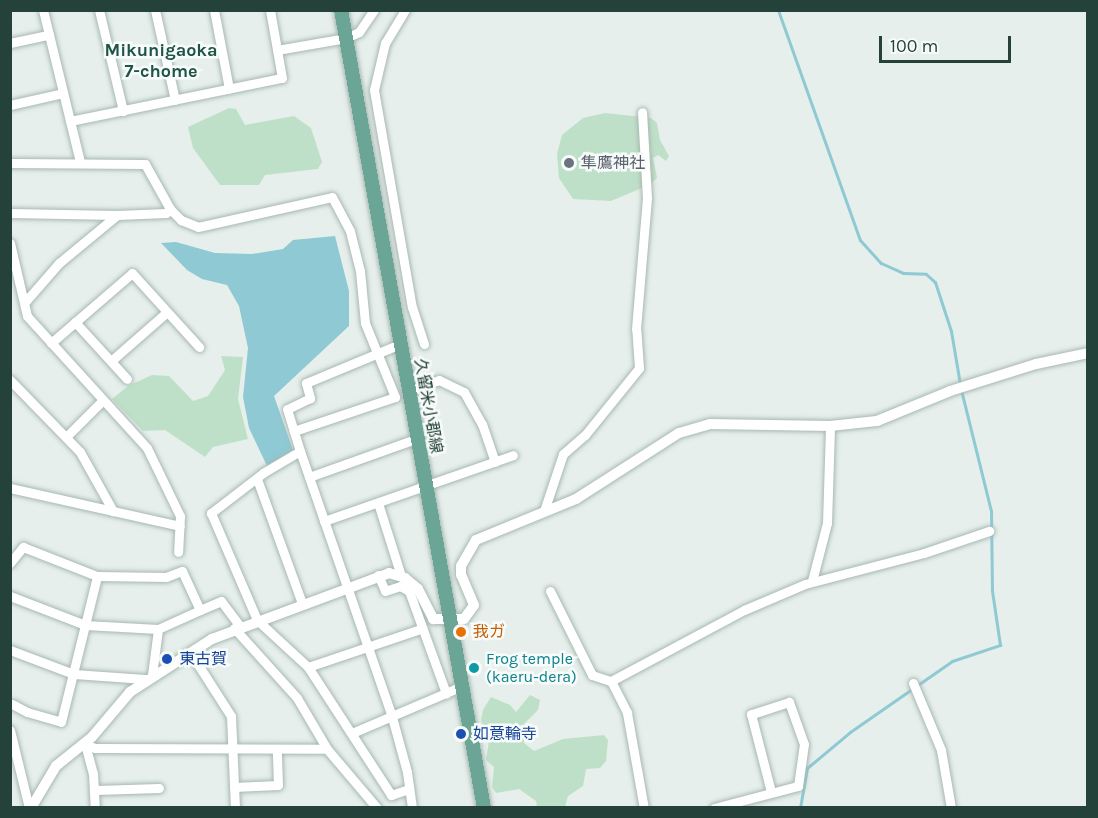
<!DOCTYPE html>
<meta charset="utf-8">
<style>
body{margin:0}
#map{position:relative;width:1098px;height:818px;overflow:hidden;background:#e6efeb;font-family:Karla,"Noto Sans JP",sans-serif}
div>[style]{position:absolute}
.green>*{inset:0;background:#bfe0c8}
.water>*{inset:0;background:#8ec9d4}
.stream>*{height:3px;margin:-1.5px;padding:0 1.5px;transform-origin:1.5px;border-radius:1.5px;background:#8ec9d4}
.roads{filter:drop-shadow(0 0 2px #a8b8b2) drop-shadow(0 0 2px #a8b8b2)}
.minor>*{height:9px;margin:-4.5px;padding:0 4.5px;transform-origin:4.5px;border-radius:4.5px;background:#fff}
.tertiary>*{height:10px;margin:-5px;padding:0 5px;transform-origin:5px;border-radius:5px;background:#fff}
.primary>*{height:14px;margin:-7px;padding:0 7px;transform-origin:7px;border-radius:7px;background:#6aa596}
.dots>*{width:16px;height:16px;translate:-50% -50%;box-sizing:border-box;border:3px solid #f7fbf9;border-radius:50%}
span{translate:-50% -50%;white-space:nowrap;text-align:center;line-height:1.15;-webkit-text-stroke:5px #f7fbf9;paint-order:stroke}
.worship-label{font-size:16px;color:#5b616d}
.left{translate:0 -50%;text-align:left}
.street-label{font-size:16px;color:#24423a}
.food-label{font-size:16px;color:#c56008}
.transit-label{font-size:16px;color:#164399}
.culture-label{font-size:16px;color:#0d838f}
.neighbourhood-label{font-size:18px;color:#1f5548;font-weight:700}
.frame{position:absolute;inset:0;border:12px solid #24423a;pointer-events:none}
.scale{position:absolute;left:879px;top:36px;width:132px;height:27px;box-sizing:border-box;border:3px solid #24423a;border-top:0;padding-left:8px;font-size:18px;line-height:21px;white-space:nowrap;color:#24423a;-webkit-text-stroke:4px #f7fbf9;paint-order:stroke}
</style>
<div id="map">
<div class="green">
<i style="clip-path:polygon(229px 108px,236px 109px,245px 125px,294px 116px,311px 128px,322px 162px,318px 169px,265px 175px,259px 185px,220px 185px,193px 148px,188px 127px)"></i>
<i style="clip-path:polygon(605px 113px,651px 118px,657px 123px,660px 140px,669px 156px,666px 161px,658px 155px,653px 158px,657px 178px,649px 185px,611px 201px,573px 199px,559px 178px,557px 154px,562px 135px,583px 118px)"></i>
<i style="clip-path:polygon(221px 356px,243px 357px,238px 399px,248px 439px,213px 447px,205px 457px,165px 430px,143px 431px,112px 399px,128px 386px,152px 375px,169px 376px,193px 401px,208px 396px,225px 370px)"></i>
<i style="clip-path:polygon(530px 695px,540px 700px,538px 710px,521px 727px,524px 743px,534px 751px,563px 739px,604px 735px,608px 740px,606px 761px,600px 768px,586px 769px,583px 786px,568px 796px,565px 807px,537px 807px,536px 801px,519px 789px,496px 793px,492px 787px,494px 767px,486px 760px,489px 741px,481px 720px,483px 710px,491px 697px,510px 705px,516px 712px)"></i>
</div>
<div class="water">
<i style="clip-path:polygon(335px 236px,349px 291px,349px 326px,274px 396px,293px 450px,267px 466px,249px 428px,243px 397px,248px 348px,239px 306px,227px 285px,202px 279px,187px 270px,161px 243px,176px 242px,215px 253px,252px 254px,283px 249px,293px 240px)"></i>
</div>
<div class="stream">
<i style="left:778px;top:10px;width:244px;rotate:70.4deg"></i>
<i style="left:860px;top:240px;width:31px;rotate:48deg"></i>
<i style="left:881px;top:263px;width:24px;rotate:24deg"></i>
<i style="left:903px;top:273px;width:23px;rotate:2deg"></i>
<i style="left:926px;top:274px;width:12px;rotate:42deg"></i>
<i style="left:935px;top:282px;width:52px;rotate:71.9deg"></i>
<i style="left:951px;top:331px;width:54px;rotate:80.4deg"></i>
<i style="left:800px;top:808px;width:41px;rotate:-80.1deg"></i>
<i style="left:807px;top:768px;width:56px;rotate:-39.9deg"></i>
<i style="left:850px;top:732px;width:124px;rotate:-34.8deg"></i>
<i style="left:952px;top:661px;width:51px;rotate:-18.4deg"></i>
<i style="left:1000px;top:645px;width:55px;rotate:-98.4deg"></i>
<i style="left:992px;top:591px;width:80px;rotate:-90.7deg"></i>
<i style="left:991px;top:511px;width:125px;rotate:-103.9deg"></i>
</div>
<div class="roads">
<div class="minor">
<i style="left:43px;top:10px;width:156px;rotate:76.3deg"></i>
<i style="left:99px;top:10px;width:104px;rotate:76.6deg"></i>
<i style="left:155px;top:10px;width:92px;rotate:77.5deg"></i>
<i style="left:214px;top:10px;width:80px;rotate:79.2deg"></i>
<i style="left:405px;top:10px;width:39px;rotate:121deg"></i>
<i style="left:385px;top:43px;width:48px;rotate:103.2deg"></i>
<i style="left:374px;top:90px;width:220px;rotate:80.1deg"></i>
<i style="left:412px;top:307px;width:39px;rotate:72deg"></i>
<i style="left:10px;top:43px;width:40px;rotate:-12deg"></i>
<i style="left:277px;top:50px;width:70px;rotate:-9.9deg"></i>
<i style="left:346px;top:38px;width:14px;rotate:-25deg"></i>
<i style="left:359px;top:32px;width:27px;rotate:-56deg"></i>
<i style="left:10px;top:105px;width:54px;rotate:-12.8deg"></i>
<i style="left:70px;top:121px;width:216px;rotate:-11.5deg"></i>
<i style="left:282px;top:78px;width:69px;rotate:-100deg"></i>
<i style="left:10px;top:163px;width:135px;rotate:0.4deg"></i>
<i style="left:145px;top:164px;width:51px;rotate:60.9deg"></i>
<i style="left:170px;top:209px;width:16px;rotate:45deg"></i>
<i style="left:181px;top:220px;width:18px;rotate:22deg"></i>
<i style="left:198px;top:227px;width:137px;rotate:-12.6deg"></i>
<i style="left:332px;top:197px;width:38px;rotate:62deg"></i>
<i style="left:350px;top:231px;width:41px;rotate:76deg"></i>
<i style="left:360px;top:271px;width:52px;rotate:84.5deg"></i>
<i style="left:365px;top:323px;width:80px;rotate:67.9deg"></i>
<i style="left:395px;top:397px;width:107px;rotate:161.4deg"></i>
<i style="left:10px;top:213px;width:107px;rotate:1.1deg"></i>
<i style="left:10px;top:243px;width:75px;rotate:76.9deg"></i>
<i style="left:27px;top:316px;width:178px;rotate:47.7deg"></i>
<i style="left:147px;top:448px;width:76px;rotate:64.1deg"></i>
<i style="left:180px;top:516px;width:36px;rotate:93deg"></i>
<i style="left:25px;top:302px;width:52px;rotate:-48.9deg"></i>
<i style="left:59px;top:263px;width:75px;rotate:-39.6deg"></i>
<i style="left:117px;top:215px;width:49px;rotate:-2.3deg"></i>
<i style="left:166px;top:213px;width:6px;rotate:-45deg"></i>
<i style="left:75px;top:322px;width:77px;rotate:47.6deg"></i>
<i style="left:51px;top:343px;width:107px;rotate:-40.8deg"></i>
<i style="left:132px;top:273px;width:100px;rotate:47.8deg"></i>
<i style="left:400px;top:344px;width:102px;rotate:157.5deg"></i>
<i style="left:306px;top:383px;width:16px;rotate:75deg"></i>
<i style="left:310px;top:398px;width:25px;rotate:154deg"></i>
<i style="left:287px;top:409px;width:44px;rotate:72.8deg"></i>
<i style="left:300px;top:451px;width:43px;rotate:149.3deg"></i>
<i style="left:263px;top:473px;width:66px;rotate:142.4deg"></i>
<i style="left:211px;top:513px;width:116px;rotate:66.7deg"></i>
<i style="left:257px;top:620px;width:69px;rotate:42.7deg"></i>
<i style="left:308px;top:667px;width:153px;rotate:57deg"></i>
<i style="left:391px;top:795px;width:18px;rotate:-19deg"></i>
<i style="left:111px;top:361px;width:74px;rotate:-41.2deg"></i>
<i style="left:10px;top:380px;width:100px;rotate:45.8deg"></i>
<i style="left:80px;top:452px;width:68px;rotate:60.8deg"></i>
<i style="left:409px;top:391px;width:32px;rotate:-20deg"></i>
<i style="left:439px;top:380px;width:28px;rotate:26deg"></i>
<i style="left:464px;top:392px;width:37px;rotate:61deg"></i>
<i style="left:482px;top:424px;width:40px;rotate:71.1deg"></i>
<i style="left:66px;top:437px;width:52px;rotate:-45deg"></i>
<i style="left:300px;top:451px;width:281px;rotate:70.9deg"></i>
<i style="left:392px;top:717px;width:57px;rotate:74.7deg"></i>
<i style="left:407px;top:772px;width:36px;rotate:82deg"></i>
<i style="left:309px;top:477px;width:116px;rotate:-19.7deg"></i>
<i style="left:257px;top:479px;width:132px;rotate:70.1deg"></i>
<i style="left:10px;top:488px;width:174px;rotate:12.6deg"></i>
<i style="left:378px;top:503px;width:77px;rotate:72.5deg"></i>
<i style="left:544px;top:511px;width:60px;rotate:-71.6deg"></i>
<i style="left:563px;top:454px;width:29px;rotate:-41deg"></i>
<i style="left:585px;top:435px;width:86px;rotate:-51.1deg"></i>
<i style="left:639px;top:368px;width:39px;rotate:-94deg"></i>
<i style="left:636px;top:329px;width:131px;rotate:-85.2deg"></i>
<i style="left:647px;top:198px;width:86px;rotate:-93.3deg"></i>
<i style="left:324px;top:521px;width:200px;rotate:-19.2deg"></i>
<i style="left:10px;top:563px;width:21px;rotate:-51deg"></i>
<i style="left:23px;top:547px;width:79px;rotate:21.4deg"></i>
<i style="left:378px;top:575px;width:17px;rotate:66deg"></i>
<i style="left:385px;top:591px;width:16px;rotate:-18deg"></i>
<i style="left:400px;top:586px;width:10px;rotate:29deg"></i>
<i style="left:409px;top:591px;width:109px;rotate:70.1deg"></i>
<i style="left:812px;top:581px;width:60px;rotate:-75.5deg"></i>
<i style="left:827px;top:523px;width:97px;rotate:-88.2deg"></i>
<i style="left:550px;top:591px;width:94px;rotate:63.4deg"></i>
<i style="left:592px;top:675px;width:20px;rotate:18deg"></i>
<i style="left:611px;top:681px;width:151px;rotate:-28.1deg"></i>
<i style="left:744px;top:610px;width:66px;rotate:-23.1deg"></i>
<i style="left:805px;top:584px;width:123px;rotate:-14.6deg"></i>
<i style="left:924px;top:553px;width:69px;rotate:-18.7deg"></i>
<i style="left:10px;top:596px;width:80px;rotate:21.1deg"></i>
<i style="left:85px;top:625px;width:73px;rotate:3.1deg"></i>
<i style="left:158px;top:629px;width:46px;rotate:97.4deg"></i>
<i style="left:234px;top:628px;width:94px;rotate:48deg"></i>
<i style="left:297px;top:698px;width:59px;rotate:59.5deg"></i>
<i style="left:327px;top:749px;width:77px;rotate:49.7deg"></i>
<i style="left:158px;top:629px;width:46px;rotate:-24.3deg"></i>
<i style="left:10px;top:650px;width:68px;rotate:20.6deg"></i>
<i style="left:74px;top:674px;width:71px;rotate:4deg"></i>
<i style="left:190px;top:652px;width:76px;rotate:57.4deg"></i>
<i style="left:231px;top:716px;width:92px;rotate:87.5deg"></i>
<i style="left:308px;top:667px;width:121px;rotate:-18.7deg"></i>
<i style="left:611px;top:681px;width:36px;rotate:63deg"></i>
<i style="left:627px;top:713px;width:97px;rotate:79.9deg"></i>
<i style="left:913px;top:683px;width:73px;rotate:67.3deg"></i>
<i style="left:941px;top:750px;width:59px;rotate:80.2deg"></i>
<i style="left:12px;top:704px;width:17px;rotate:28deg"></i>
<i style="left:27px;top:712px;width:35px;rotate:16deg"></i>
<i style="left:61px;top:722px;width:150px;rotate:-76.1deg"></i>
<i style="left:97px;top:576px;width:69px;rotate:0.8deg"></i>
<i style="left:166px;top:577px;width:17px;rotate:-21deg"></i>
<i style="left:182px;top:571px;width:43px;rotate:65.2deg"></i>
<i style="left:200px;top:610px;width:23px;rotate:-23deg"></i>
<i style="left:221px;top:601px;width:31px;rotate:53deg"></i>
<i style="left:10px;top:730px;width:80px;rotate:76.3deg"></i>
<i style="left:352px;top:733px;width:120px;rotate:-23.1deg"></i>
<i style="left:85px;top:744px;width:11px;rotate:22deg"></i>
<i style="left:95px;top:748px;width:232px;rotate:0.2deg"></i>
<i style="left:85px;top:744px;width:30px;rotate:75deg"></i>
<i style="left:93px;top:773px;width:35px;rotate:87deg"></i>
<i style="left:234px;top:787px;width:44px;rotate:-2.6deg"></i>
<i style="left:278px;top:785px;width:34px;rotate:-92deg"></i>
<i style="left:96px;top:790px;width:63px;rotate:-1.8deg"></i>
<i style="left:714px;top:808px;width:87px;rotate:-14.7deg"></i>
<i style="left:798px;top:786px;width:42px;rotate:-81.9deg"></i>
<i style="left:804px;top:744px;width:45px;rotate:-109.7deg"></i>
<i style="left:789px;top:702px;width:40px;rotate:162deg"></i>
<i style="left:751px;top:714px;width:81px;rotate:75.6deg"></i>
</div>
<div class="tertiary">
<i style="left:31px;top:808px;width:49px;rotate:-59.2deg"></i>
<i style="left:56px;top:766px;width:46px;rotate:-38.9deg"></i>
<i style="left:92px;top:737px;width:59px;rotate:-49.8deg"></i>
<i style="left:130px;top:692px;width:98px;rotate:-32.9deg"></i>
<i style="left:212px;top:639px;width:189px;rotate:-20.4deg"></i>
<i style="left:389px;top:573px;width:17px;rotate:17deg"></i>
<i style="left:405px;top:578px;width:17px;rotate:40deg"></i>
<i style="left:418px;top:589px;width:34px;rotate:63deg"></i>
<i style="left:433px;top:619px;width:31px"></i>
<i style="left:464px;top:619px;width:17px;rotate:-54deg"></i>
<i style="left:474px;top:605px;width:33px;rotate:-113deg"></i>
<i style="left:461px;top:575px;width:9px;rotate:-90deg"></i>
<i style="left:461px;top:566px;width:30px;rotate:-60deg"></i>
<i style="left:476px;top:540px;width:108px;rotate:-22.3deg"></i>
<i style="left:576px;top:499px;width:122px;rotate:-32.7deg"></i>
<i style="left:679px;top:433px;width:32px;rotate:-16deg"></i>
<i style="left:710px;top:424px;width:120px;rotate:1deg"></i>
<i style="left:830px;top:426px;width:47px;rotate:-6.1deg"></i>
<i style="left:877px;top:421px;width:79px;rotate:-22.3deg"></i>
<i style="left:950px;top:391px;width:90px;rotate:-17.4deg"></i>
<i style="left:1036px;top:364px;width:53px;rotate:-11.9deg"></i>
</div>
<div class="primary">
<i style="left:341px;top:10px;width:811px;rotate:79.84deg"></i>
</div>
</div>
<div class="dots">
<i style="left:569px;top:163px;background:#6b7280"></i>
<i style="left:461px;top:632px;background:#e8710a"></i>
<i style="left:167px;top:659px;background:#1a4fb4"></i>
<i style="left:474px;top:668px;background:#0f9aa8"></i>
<i style="left:461px;top:734px;background:#1a4fb4"></i>
</div>
<div class="worship-label">
<span class="left" style="left:581px;top:163px">隼鷹神社</span>
</div>
<div class="street-label">
<span style="left:428px;top:406px;rotate:80deg">久留米小郡線</span>
</div>
<div class="food-label">
<span class="left" style="left:473px;top:632px">我ガ</span>
</div>
<div class="transit-label">
<span class="left" style="left:179px;top:659px">東古賀</span>
<span class="left" style="left:473px;top:734px">如意輪寺</span>
</div>
<div class="culture-label">
<span class="left" style="left:486px;top:668px">Frog temple<br>(kaeru-dera)</span>
</div>
<div class="neighbourhood-label">
<span style="left:161px;top:61px">Mikunigaoka<br>7-chome</span>
</div>
<div class="frame"></div>
<div class="scale">100 m</div>
</div>
